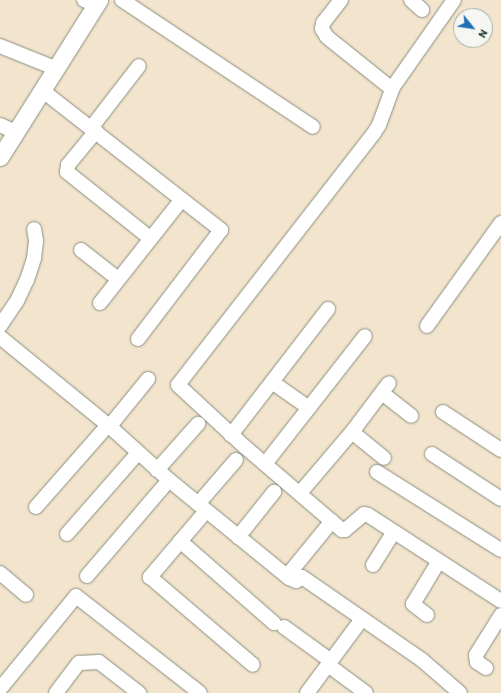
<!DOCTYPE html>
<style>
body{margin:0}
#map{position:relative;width:501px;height:693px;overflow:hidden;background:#f3e4cd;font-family:Itim,sans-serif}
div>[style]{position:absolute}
.roads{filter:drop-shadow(0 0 1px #899080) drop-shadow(0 0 1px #899080)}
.minor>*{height:14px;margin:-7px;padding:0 7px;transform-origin:7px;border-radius:7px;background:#fff}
.tertiary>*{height:17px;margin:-8.5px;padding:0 8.5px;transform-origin:8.5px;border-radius:8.5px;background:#fff}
span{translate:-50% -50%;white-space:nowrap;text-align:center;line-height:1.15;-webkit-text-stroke:4px #f6f6f2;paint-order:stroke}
.north{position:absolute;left:453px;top:8px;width:40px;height:40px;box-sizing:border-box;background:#f6f6f2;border:1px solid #a0aca6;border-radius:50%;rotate:120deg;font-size:11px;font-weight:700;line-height:16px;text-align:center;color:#1f3d34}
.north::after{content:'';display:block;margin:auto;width:14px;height:18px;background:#1f6fb2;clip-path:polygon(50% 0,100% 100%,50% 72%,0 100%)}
</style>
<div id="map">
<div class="roads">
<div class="minor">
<i style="left:84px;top:0;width:13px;rotate:23deg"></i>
<i style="left:122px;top:0;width:229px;rotate:33.6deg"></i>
<i style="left:341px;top:0;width:29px;rotate:128deg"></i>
<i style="left:323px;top:23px;width:6px;rotate:99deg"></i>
<i style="left:322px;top:29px;width:9px;rotate:58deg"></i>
<i style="left:327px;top:37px;width:83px;rotate:38.7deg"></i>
<i style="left:411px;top:0;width:15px;rotate:42deg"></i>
<i style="left:454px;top:0;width:106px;rotate:125deg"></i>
<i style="left:393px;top:87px;width:40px;rotate:110.2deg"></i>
<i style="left:379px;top:125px;width:9px;rotate:122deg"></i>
<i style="left:374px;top:133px;width:319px;rotate:127.9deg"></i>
<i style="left:178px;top:385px;width:91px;rotate:42.8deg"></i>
<i style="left:245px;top:447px;width:128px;rotate:40.6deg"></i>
<i style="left:342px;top:530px;width:3px"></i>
<i style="left:345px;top:530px;width:25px;rotate:-40deg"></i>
<i style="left:364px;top:514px;width:4px;rotate:14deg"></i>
<i style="left:368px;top:515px;width:158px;rotate:32.9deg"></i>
<i style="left:0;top:46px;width:61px;rotate:22deg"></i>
<i style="left:43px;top:91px;width:226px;rotate:38deg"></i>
<i style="left:221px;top:230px;width:137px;rotate:127.3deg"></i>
<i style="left:0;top:125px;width:17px;rotate:24deg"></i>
<i style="left:91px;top:128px;width:78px;rotate:-52.3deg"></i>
<i style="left:96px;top:131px;width:44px;rotate:129.5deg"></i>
<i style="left:68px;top:165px;width:7px;rotate:98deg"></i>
<i style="left:67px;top:172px;width:106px;rotate:38.5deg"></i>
<i style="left:81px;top:250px;width:47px;rotate:38.1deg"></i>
<i style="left:100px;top:303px;width:132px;rotate:-51.7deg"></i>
<i style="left:0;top:326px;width:30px;rotate:-56deg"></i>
<i style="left:17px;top:301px;width:23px;rotate:-65deg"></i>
<i style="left:27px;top:280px;width:23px;rotate:-72deg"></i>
<i style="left:34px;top:258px;width:17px;rotate:-83deg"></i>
<i style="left:36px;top:241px;width:12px;rotate:-99deg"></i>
<i style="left:427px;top:326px;width:127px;rotate:-54.3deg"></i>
<i style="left:0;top:337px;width:139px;rotate:39.2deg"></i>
<i style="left:108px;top:425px;width:82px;rotate:42deg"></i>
<i style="left:169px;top:480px;width:155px;rotate:39.2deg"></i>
<i style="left:289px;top:578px;width:8px;rotate:23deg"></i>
<i style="left:296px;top:581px;width:7px;rotate:-34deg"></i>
<i style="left:302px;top:577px;width:146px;rotate:34.7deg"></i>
<i style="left:422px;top:660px;width:50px;rotate:41deg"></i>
<i style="left:272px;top:382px;width:45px;rotate:35.1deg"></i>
<i style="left:382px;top:393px;width:37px;rotate:38deg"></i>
<i style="left:443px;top:412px;width:69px;rotate:33.2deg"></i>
<i style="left:109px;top:427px;width:62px;rotate:-50.9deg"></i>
<i style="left:352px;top:432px;width:41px;rotate:39.1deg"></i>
<i style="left:231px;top:435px;width:159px;rotate:-52.4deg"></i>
<i style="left:432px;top:454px;width:82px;rotate:33.1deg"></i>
<i style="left:265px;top:464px;width:162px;rotate:-52deg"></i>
<i style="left:157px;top:470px;width:62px;rotate:-48.3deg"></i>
<i style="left:377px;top:472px;width:146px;rotate:32.2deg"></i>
<i style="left:300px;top:493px;width:80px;rotate:-49.6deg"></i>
<i style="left:352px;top:432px;width:61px;rotate:-52.9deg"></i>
<i style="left:198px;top:504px;width:58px;rotate:-49.2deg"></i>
<i style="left:36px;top:507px;width:109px;rotate:-48.7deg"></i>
<i style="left:206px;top:511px;width:87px;rotate:130.3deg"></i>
<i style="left:150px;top:577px;width:135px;rotate:40.5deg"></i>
<i style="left:67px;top:534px;width:108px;rotate:-48.8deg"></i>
<i style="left:238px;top:537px;width:58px;rotate:-51.3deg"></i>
<i style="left:180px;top:541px;width:125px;rotate:41.1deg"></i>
<i style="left:373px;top:565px;width:39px;rotate:-58deg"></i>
<i style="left:0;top:573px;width:34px;rotate:40deg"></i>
<i style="left:87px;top:576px;width:126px;rotate:-49.5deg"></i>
<i style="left:287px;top:576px;width:71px;rotate:-50.7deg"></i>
<i style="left:427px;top:615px;width:18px;rotate:-142deg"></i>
<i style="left:413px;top:604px;width:50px;rotate:-58.8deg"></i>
<i style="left:284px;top:627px;width:58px;rotate:35.9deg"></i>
<i style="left:328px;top:665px;width:47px;rotate:36.4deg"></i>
<i style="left:486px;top:668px;width:11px;rotate:-146deg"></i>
<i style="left:477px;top:662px;width:7px;rotate:-98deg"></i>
<i style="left:476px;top:655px;width:47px;rotate:-58deg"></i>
<i style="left:0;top:689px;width:120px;rotate:-50.7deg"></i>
<i style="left:76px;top:596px;width:157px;rotate:38deg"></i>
<i style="left:56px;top:693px;width:38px;rotate:-53deg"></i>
<i style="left:79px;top:663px;width:20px;rotate:-3deg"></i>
<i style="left:99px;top:662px;width:51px;rotate:37.8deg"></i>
<i style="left:307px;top:693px;width:92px;rotate:-53.4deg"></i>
</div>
<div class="tertiary">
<i style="left:0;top:157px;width:186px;rotate:-57.8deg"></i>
</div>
</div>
<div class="north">N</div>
</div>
